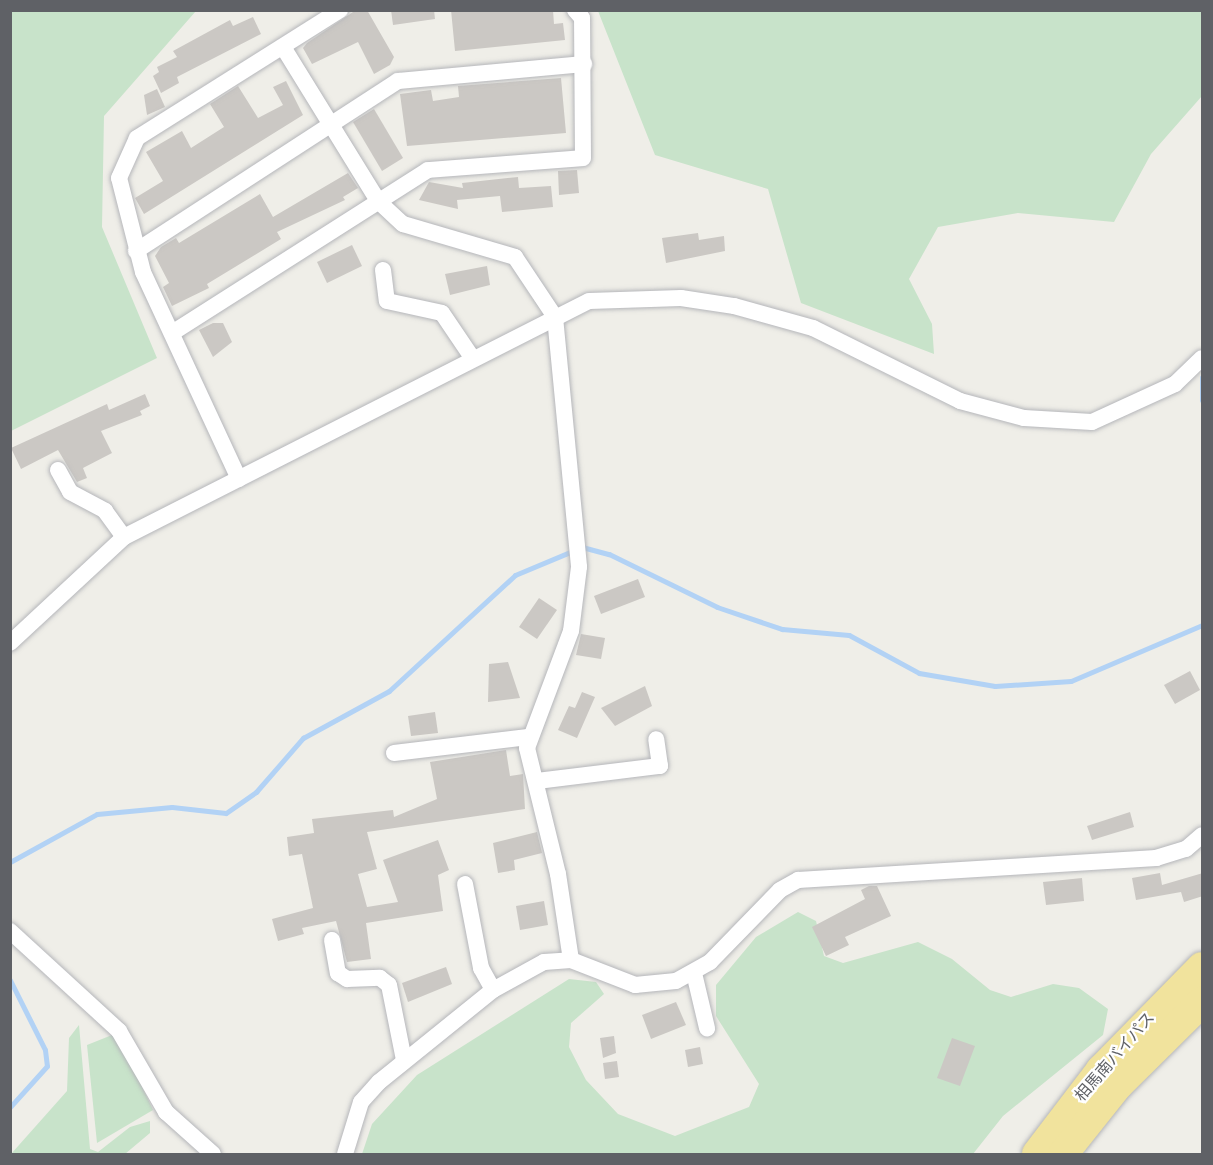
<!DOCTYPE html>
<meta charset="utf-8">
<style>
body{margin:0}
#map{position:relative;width:1213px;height:1165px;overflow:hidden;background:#efeee8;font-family:Poppins,"Noto Sans JP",sans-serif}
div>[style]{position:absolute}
.green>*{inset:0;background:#c8e3ca}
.stream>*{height:5px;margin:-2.5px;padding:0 2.5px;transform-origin:2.5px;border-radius:2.5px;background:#b2d2f5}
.building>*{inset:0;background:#cbc8c4}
.roads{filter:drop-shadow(0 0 2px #b5b6ba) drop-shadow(0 0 2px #b5b6ba)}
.street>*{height:16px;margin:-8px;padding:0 8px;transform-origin:8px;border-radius:8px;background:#fff}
.highway>*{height:30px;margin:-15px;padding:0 15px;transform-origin:15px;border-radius:15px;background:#f1e39d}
span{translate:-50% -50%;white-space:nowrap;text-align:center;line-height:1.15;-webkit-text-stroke:4.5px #fff;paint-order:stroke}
.street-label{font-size:16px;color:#5f6166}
.frame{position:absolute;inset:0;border:12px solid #5f6166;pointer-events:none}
</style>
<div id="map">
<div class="green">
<i style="clip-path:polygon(11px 10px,196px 11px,104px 116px,102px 227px,157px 358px,11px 431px)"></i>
<i style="clip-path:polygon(598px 11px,1202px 11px,1202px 96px,1151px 154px,1114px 222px,1018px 213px,938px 227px,909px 279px,932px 324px,934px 354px,801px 303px,768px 189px,655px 155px)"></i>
<i style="clip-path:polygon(798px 912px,816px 921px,824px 956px,843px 963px,918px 942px,952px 959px,990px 990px,1011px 997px,1053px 984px,1079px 988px,1108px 1009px,1103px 1035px,1003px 1116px,973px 1154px,362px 1154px,372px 1124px,417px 1075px,569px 979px,596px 982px,604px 994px,571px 1023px,569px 1047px,586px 1080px,618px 1114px,675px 1136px,749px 1107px,759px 1084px,716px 1016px,716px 985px,756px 937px)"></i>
<i style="clip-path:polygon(79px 1025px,90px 1149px,98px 1152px,130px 1127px,150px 1121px,150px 1133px,125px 1154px,11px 1154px,67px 1091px,69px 1038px)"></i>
<i style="clip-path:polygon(117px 1033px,153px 1110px,97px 1143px,87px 1045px)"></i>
</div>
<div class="stream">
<i style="left:1202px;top:377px;width:23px;rotate:90deg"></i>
<i style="left:10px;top:862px;width:99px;rotate:-28.9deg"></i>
<i style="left:97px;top:814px;width:75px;rotate:-5.3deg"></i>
<i style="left:172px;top:807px;width:54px;rotate:6.3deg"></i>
<i style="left:226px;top:813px;width:37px;rotate:-35deg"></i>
<i style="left:256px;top:792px;width:72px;rotate:-49deg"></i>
<i style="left:303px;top:738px;width:98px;rotate:-28.7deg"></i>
<i style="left:389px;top:691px;width:171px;rotate:-42.6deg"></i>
<i style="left:515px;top:575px;width:73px;rotate:-22.7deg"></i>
<i style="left:582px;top:547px;width:28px;rotate:15deg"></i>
<i style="left:609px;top:554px;width:120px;rotate:26.1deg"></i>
<i style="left:717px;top:607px;width:69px;rotate:18.7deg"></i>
<i style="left:782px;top:629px;width:67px;rotate:5.1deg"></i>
<i style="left:849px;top:635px;width:80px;rotate:28.5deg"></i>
<i style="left:919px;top:673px;width:77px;rotate:9.7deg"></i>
<i style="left:995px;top:686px;width:76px;rotate:-3.8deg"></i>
<i style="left:1071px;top:681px;width:142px;rotate:-23.1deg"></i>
<i style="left:10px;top:980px;width:78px;rotate:63.4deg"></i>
<i style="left:45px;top:1050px;width:16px;rotate:83deg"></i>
<i style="left:47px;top:1066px;width:55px;rotate:132.1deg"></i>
</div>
<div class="building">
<i style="clip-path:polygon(356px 10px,367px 10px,394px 57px,390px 65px,374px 74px,358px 42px,312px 64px,303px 48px,307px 43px)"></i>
<i style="clip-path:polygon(391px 10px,434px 10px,435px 19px,393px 25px)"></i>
<i style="clip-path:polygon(451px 10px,553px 10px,554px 24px,563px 23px,565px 40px,455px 51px)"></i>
<i style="clip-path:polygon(253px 17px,261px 34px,177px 77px,179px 83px,161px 93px,153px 76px,159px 72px,157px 67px,177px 57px,173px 51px,230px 20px,233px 26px)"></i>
<i style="clip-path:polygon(561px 78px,566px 133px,407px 146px,400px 94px,431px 90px,433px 101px,459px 97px,458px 86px)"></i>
<i style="clip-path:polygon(286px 81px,303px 115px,144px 214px,135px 198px,163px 181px,146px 152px,182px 131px,191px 148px,224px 127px,210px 104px,238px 86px,258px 118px,283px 105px,273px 87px)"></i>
<i style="clip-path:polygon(157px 89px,165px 107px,147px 115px,144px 95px)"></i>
<i style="clip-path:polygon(374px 109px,403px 158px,382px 171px,353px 122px)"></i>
<i style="clip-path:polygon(577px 170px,579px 193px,559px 195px,558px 171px)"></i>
<i style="clip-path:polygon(348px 173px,358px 188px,343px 197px,345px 200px,277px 232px,281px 239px,207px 284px,209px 288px,172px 306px,163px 287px,169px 283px,155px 256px,161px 247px,176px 238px,179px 243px,260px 194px,273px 217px)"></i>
<i style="clip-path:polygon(518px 177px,519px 188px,551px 186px,553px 207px,502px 212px,500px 196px,457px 200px,458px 209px,419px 200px,429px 182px,463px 188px,462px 183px)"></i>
<i style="clip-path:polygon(698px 233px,699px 240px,724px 236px,725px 251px,666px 263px,662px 238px)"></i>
<i style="clip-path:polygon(352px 245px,362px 266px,327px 283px,317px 262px)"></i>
<i style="clip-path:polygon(487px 266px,490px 285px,450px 295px,445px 274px)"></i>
<i style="clip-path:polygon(213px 323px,223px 323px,232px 342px,213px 357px,199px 330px)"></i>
<i style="clip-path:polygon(145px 394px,150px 406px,140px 411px,142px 415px,101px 431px,112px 453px,83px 468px,87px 478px,77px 482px,58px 450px,21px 469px,11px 448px,107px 404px,109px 410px)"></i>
<i style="clip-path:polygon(638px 579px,645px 597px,601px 614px,594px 596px)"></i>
<i style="clip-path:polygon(539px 598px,557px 610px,537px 639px,519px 627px)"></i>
<i style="clip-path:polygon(581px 634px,605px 638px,601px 659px,576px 655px)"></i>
<i style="clip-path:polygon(508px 662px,520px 698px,488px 702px,489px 664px)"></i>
<i style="clip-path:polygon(1190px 671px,1200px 690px,1175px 704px,1164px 685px)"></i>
<i style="clip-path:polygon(645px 686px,652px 706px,615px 726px,601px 708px)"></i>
<i style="clip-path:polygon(582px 692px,595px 697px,577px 738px,558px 730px,569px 706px,575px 708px)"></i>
<i style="clip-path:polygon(435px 712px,438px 733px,411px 736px,408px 716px)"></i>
<i style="clip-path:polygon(506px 750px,510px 776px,523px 774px,525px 809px,367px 832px,377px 869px,358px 874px,367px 907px,398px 902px,383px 860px,438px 840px,449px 870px,438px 875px,443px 911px,366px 923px,371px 959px,347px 962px,336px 921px,302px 928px,304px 934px,278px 941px,272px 919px,313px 908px,302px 854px,289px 856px,287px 837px,314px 833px,312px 819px,393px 810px,394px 817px,437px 799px,430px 762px)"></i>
<i style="clip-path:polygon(1130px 812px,1134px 827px,1092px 840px,1087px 826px)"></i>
<i style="clip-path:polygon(537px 832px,542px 853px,514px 860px,515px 870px,498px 873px,493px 843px)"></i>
<i style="clip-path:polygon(1160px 873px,1162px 885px,1203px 873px,1203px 896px,1184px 902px,1181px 892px,1136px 900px,1132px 878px)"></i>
<i style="clip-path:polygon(1082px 878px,1084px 901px,1046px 905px,1043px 882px)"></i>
<i style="clip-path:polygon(869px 886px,877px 886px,891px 916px,845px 937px,849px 945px,826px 956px,812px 927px,865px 899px,861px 890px)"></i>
<i style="clip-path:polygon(544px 901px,548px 925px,520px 930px,516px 906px)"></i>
<i style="clip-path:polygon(446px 967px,452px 984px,408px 1002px,402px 983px)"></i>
<i style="clip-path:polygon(676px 1002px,686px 1025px,651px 1039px,642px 1015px)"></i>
<i style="clip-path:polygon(614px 1036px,616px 1053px,603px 1058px,600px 1038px)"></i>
<i style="clip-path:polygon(952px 1038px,975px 1046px,960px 1086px,937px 1078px)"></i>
<i style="clip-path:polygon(700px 1047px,703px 1064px,688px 1067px,685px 1050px)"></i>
<i style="clip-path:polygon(617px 1061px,619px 1077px,605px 1079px,603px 1063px)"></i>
</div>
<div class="roads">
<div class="street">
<i style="left:283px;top:47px;width:181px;rotate:58.3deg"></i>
<i style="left:378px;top:201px;width:34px;rotate:43deg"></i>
<i style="left:403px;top:224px;width:117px;rotate:16.4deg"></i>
<i style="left:515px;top:257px;width:72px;rotate:56.3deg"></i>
<i style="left:555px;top:317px;width:251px;rotate:84.5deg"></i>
<i style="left:579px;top:567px;width:64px;rotate:97.1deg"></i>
<i style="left:571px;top:631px;width:125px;rotate:110.6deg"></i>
<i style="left:527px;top:748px;width:130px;rotate:76.2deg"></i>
<i style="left:558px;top:874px;width:87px;rotate:81.4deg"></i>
<i style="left:136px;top:251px;width:312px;rotate:-33deg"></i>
<i style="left:398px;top:81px;width:187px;rotate:-5.2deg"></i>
<i style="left:383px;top:270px;width:31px;rotate:83deg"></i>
<i style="left:387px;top:301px;width:56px;rotate:12.3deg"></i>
<i style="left:442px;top:313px;width:55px;rotate:56deg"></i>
<i style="left:172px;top:333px;width:303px;rotate:-32.5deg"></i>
<i style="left:428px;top:170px;width:155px;rotate:-4.4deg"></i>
<i style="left:583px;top:158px;width:140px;rotate:-90.4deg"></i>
<i style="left:582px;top:18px;width:11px;rotate:-131deg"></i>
<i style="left:58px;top:470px;width:25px;rotate:61deg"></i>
<i style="left:70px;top:492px;width:40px;rotate:28deg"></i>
<i style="left:105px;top:511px;width:32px;rotate:54deg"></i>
<i style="left:239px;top:479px;width:228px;rotate:-114.9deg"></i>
<i style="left:143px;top:272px;width:97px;rotate:-104.3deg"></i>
<i style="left:119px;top:178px;width:44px;rotate:-65.8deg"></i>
<i style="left:137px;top:138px;width:240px;rotate:-32.2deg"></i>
<i style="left:10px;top:643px;width:156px;rotate:-42.9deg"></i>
<i style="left:124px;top:537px;width:521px;rotate:-26.91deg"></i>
<i style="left:589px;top:301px;width:92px;rotate:-1.9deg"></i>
<i style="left:681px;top:298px;width:54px;rotate:8.6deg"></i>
<i style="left:734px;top:306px;width:82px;rotate:15.6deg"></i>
<i style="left:813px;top:328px;width:164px;rotate:26.4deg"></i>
<i style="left:960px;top:401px;width:66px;rotate:14.9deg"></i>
<i style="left:1024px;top:418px;width:68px;rotate:3.4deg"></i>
<i style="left:1092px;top:422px;width:91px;rotate:-24.6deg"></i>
<i style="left:1175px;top:384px;width:37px;rotate:-44deg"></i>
<i style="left:394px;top:753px;width:135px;rotate:-6.8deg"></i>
<i style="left:537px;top:781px;width:124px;rotate:-7deg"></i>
<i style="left:660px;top:766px;width:27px;rotate:-98deg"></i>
<i style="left:465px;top:884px;width:86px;rotate:79.2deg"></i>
<i style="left:481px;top:968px;width:25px;rotate:61deg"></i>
<i style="left:10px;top:931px;width:148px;rotate:42.5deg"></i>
<i style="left:119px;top:1031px;width:94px;rotate:59.9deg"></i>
<i style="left:166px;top:1112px;width:63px;rotate:41.8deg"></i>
<i style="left:332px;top:940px;width:34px;rotate:80deg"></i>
<i style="left:338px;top:973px;width:11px;rotate:34deg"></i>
<i style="left:347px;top:979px;width:33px;rotate:-2deg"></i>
<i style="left:380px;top:978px;width:11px;rotate:38deg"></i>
<i style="left:389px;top:985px;width:76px;rotate:78.7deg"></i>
<i style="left:694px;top:973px;width:57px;rotate:76.7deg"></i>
<i style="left:345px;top:1154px;width:54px;rotate:-72.9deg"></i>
<i style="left:361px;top:1102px;width:27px;rotate:-48deg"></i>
<i style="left:379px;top:1082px;width:146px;rotate:-38.9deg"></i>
<i style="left:493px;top:990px;width:58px;rotate:-28.8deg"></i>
<i style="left:544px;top:962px;width:27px;rotate:-4deg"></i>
<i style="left:571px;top:960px;width:69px;rotate:21.3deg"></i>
<i style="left:635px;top:985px;width:41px;rotate:-5.6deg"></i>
<i style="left:676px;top:981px;width:39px;rotate:-29deg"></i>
<i style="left:710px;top:962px;width:100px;rotate:-45.8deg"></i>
<i style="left:780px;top:890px;width:21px;rotate:-29deg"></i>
<i style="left:798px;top:880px;width:359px;rotate:-3.5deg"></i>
<i style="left:1156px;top:858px;width:31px;rotate:-17deg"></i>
<i style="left:1186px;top:849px;width:21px;rotate:-41deg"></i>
</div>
<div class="highway">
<i style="left:1037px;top:1154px;width:106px;rotate:-52.7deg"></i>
<i style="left:1101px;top:1070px;width:144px;rotate:-45.6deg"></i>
<i style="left:1063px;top:1154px;width:87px;rotate:-51.5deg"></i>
<i style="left:1117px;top:1086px;width:120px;rotate:-44.7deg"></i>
</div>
</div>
<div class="street-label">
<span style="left:1115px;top:1057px;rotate:-49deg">相馬南バイパス</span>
</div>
<div class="frame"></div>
</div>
